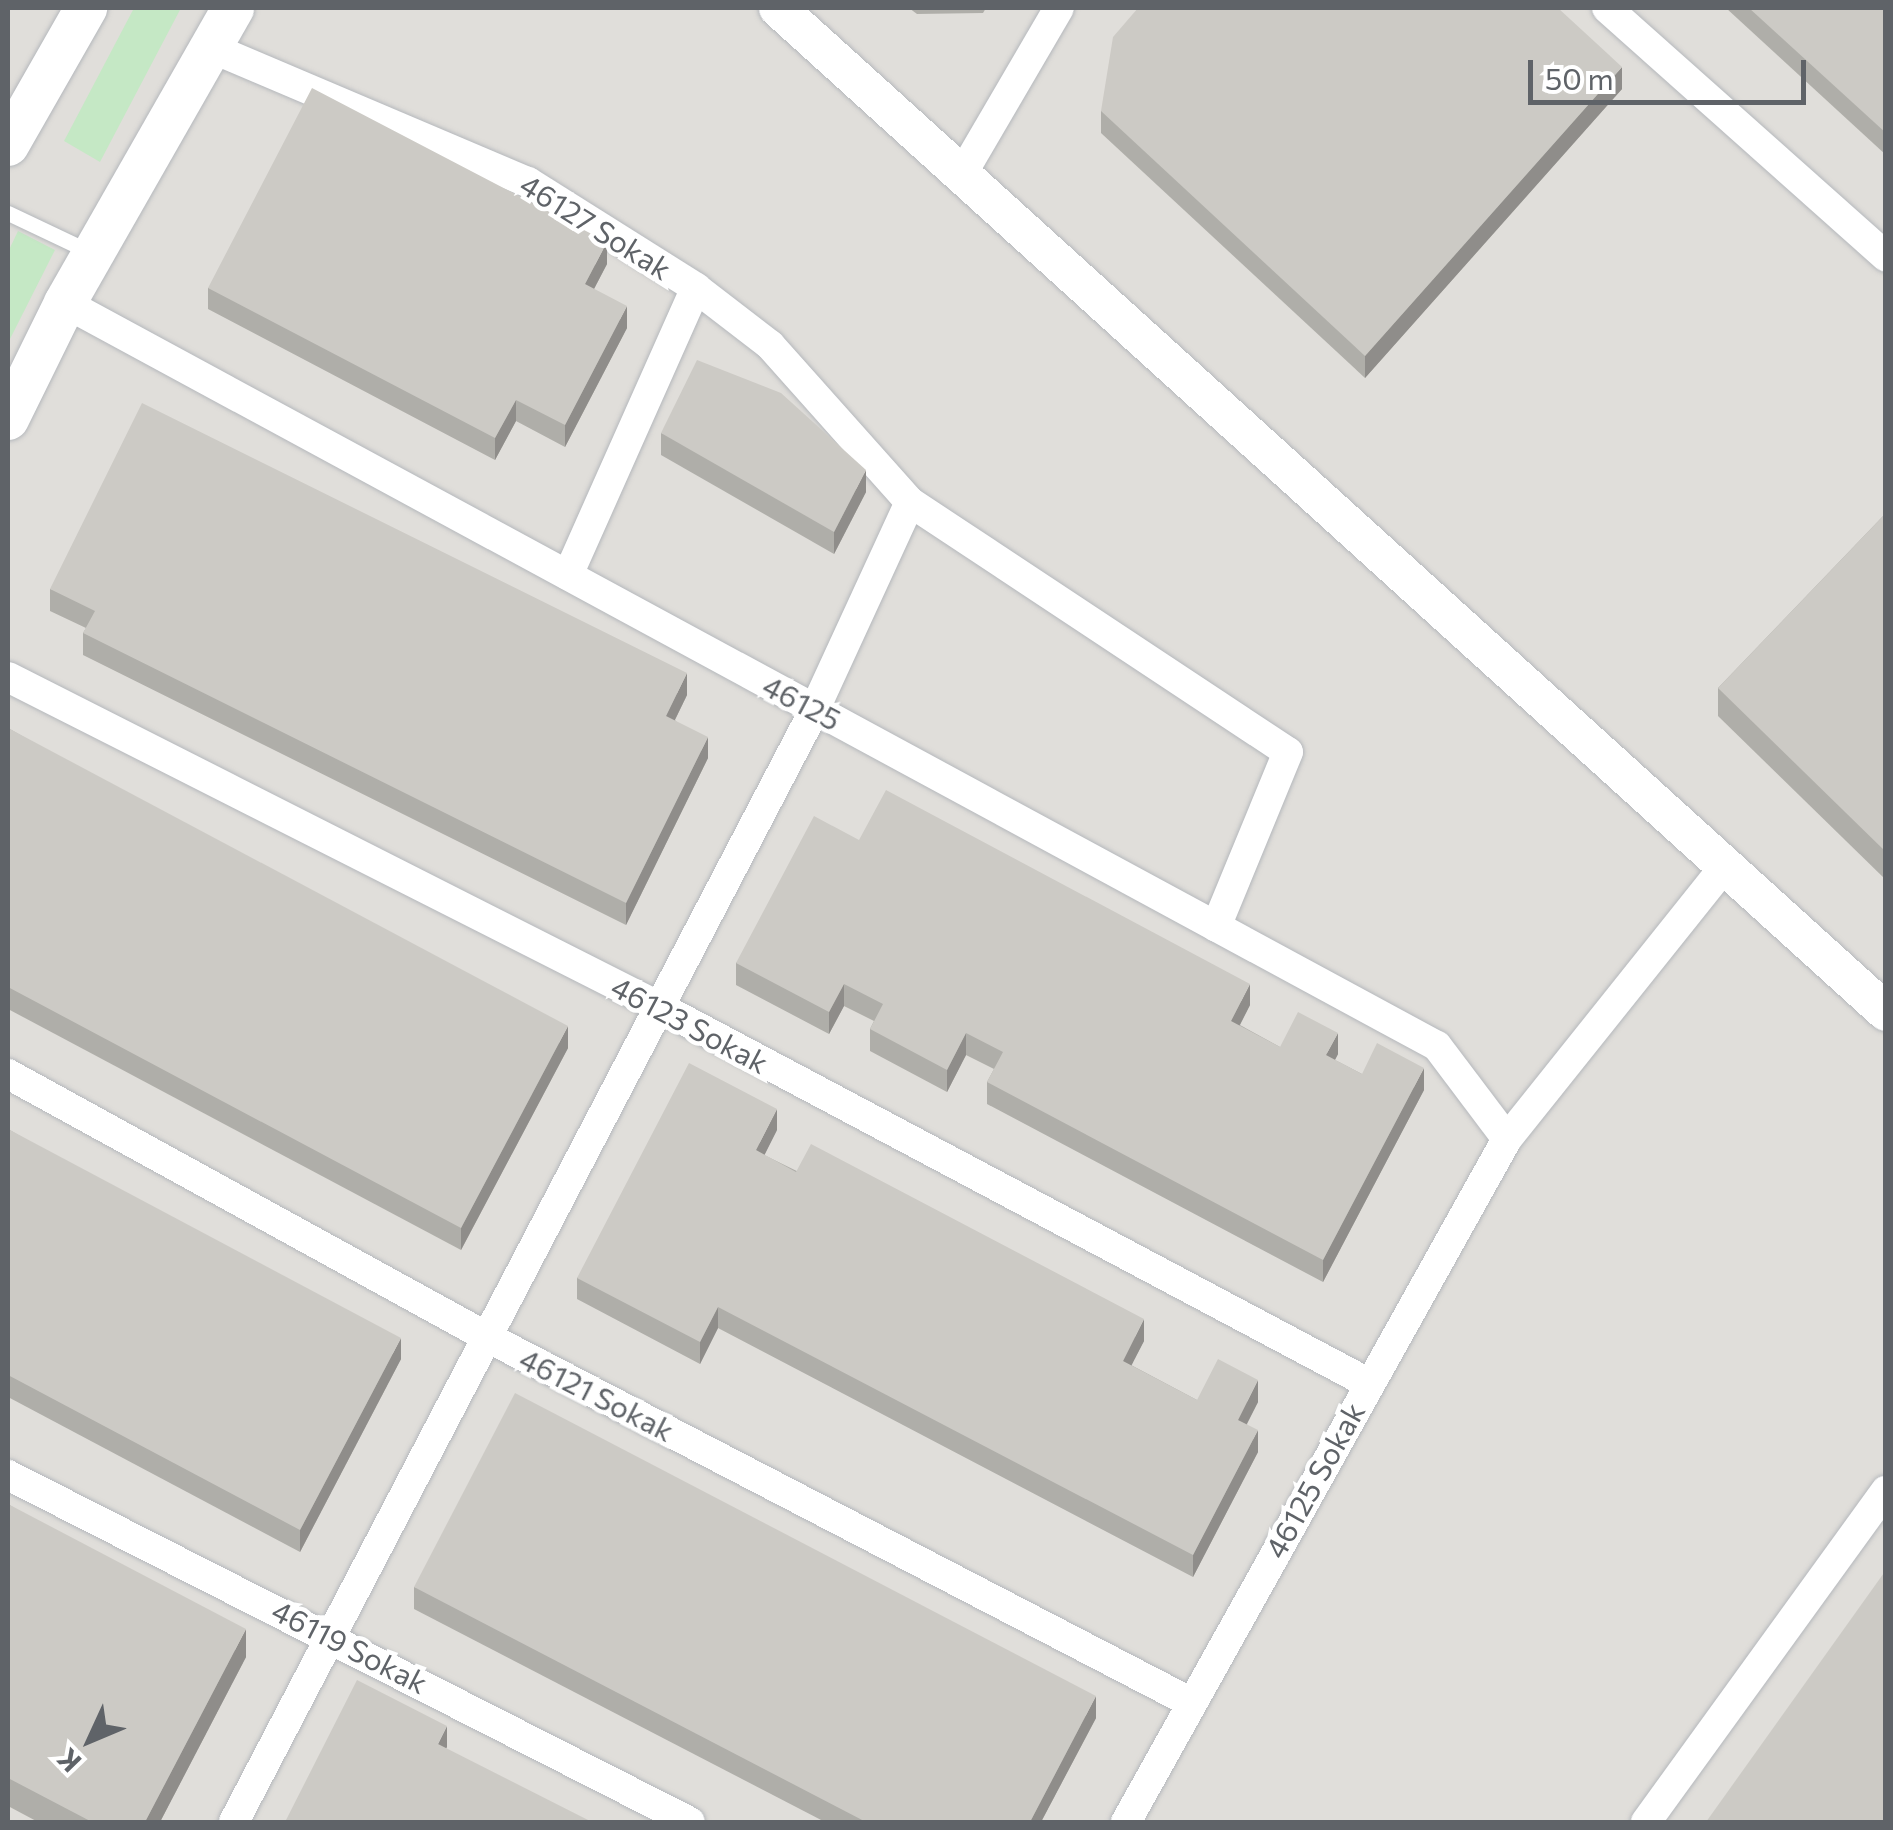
<!DOCTYPE html>
<style>
body{margin:0}
#map{position:relative;width:1893px;height:1830px;overflow:hidden;background:#f1efe8;font-family:Commissioner,sans-serif}
div>[style]{position:absolute}
.industrial>*{inset:0;background:#e0deda}
.green>*{inset:0;background:#c5e8c5}
.roads{filter:drop-shadow(0 0 2px #b5b8bc) drop-shadow(0 0 2px #b5b8bc)}
.service>*{height:15px;margin:-7.5px;padding:0 7.5px;transform-origin:7.5px;border-radius:7.5px;background:#fff}
.minor>*{height:30px;margin:-15px;padding:0 15px;transform-origin:15px;border-radius:15px;background:#fff}
.tertiary>*{height:38px;margin:-19px;padding:0 19px;transform-origin:19px;border-radius:19px;background:#fff}
.secondary>*{height:42px;margin:-21px;padding:0 21px;transform-origin:21px;border-radius:21px;background:#fff}
.wall>*{inset:0;background:#afaea9}
.shaded-wall>*{inset:0;background:#8f8d8a}
.building>*{inset:0;background:#cccac5}
span{translate:-50% -50%;white-space:nowrap;text-align:center;line-height:1.15;-webkit-text-stroke:9px #fff;paint-order:stroke}
.street-label{font-size:30px;color:#5f6368}
.frame{position:absolute;inset:0;border:10px solid #5f6368;pointer-events:none}
.north{position:absolute;left:40px;top:1690px;width:100px;height:100px;-webkit-text-stroke:8px #fff;paint-order:stroke;rotate:226deg;font-size:28px;font-weight:700;line-height:40px;text-align:center;color:#5f6368}
.north::after{content:'';display:block;margin:auto;width:35px;height:45px;background:#5f6368;clip-path:polygon(50% 0,100% 100%,50% 72%,0 100%)}
.scale{position:absolute;left:1528px;top:60px;width:278px;height:45px;box-sizing:border-box;border:5px solid #5f6368;border-top:0;padding-left:12px;font-size:30px;line-height:35px;white-space:nowrap;color:#5f6368;-webkit-text-stroke:8px #fff;paint-order:stroke}
</style>
<div id="map">
<div class="industrial">
<i style="clip-path:polygon(8px 8px,1885px 8px,1885px 1822px,8px 1822px)"></i>
</div>
<div class="green">
<i style="clip-path:polygon(134px 8px,181px 8px,100px 162px,64px 141px)"></i>
<i style="clip-path:polygon(18px 231px,55px 250px,8px 343px,8px 252px)"></i>
</div>
<div class="roads">
<div class="service">
<i style="left:8px;top:213px;width:91px;rotate:25.4deg"></i>
</div>
<div class="minor">
<i style="left:1607px;top:8px;width:374px;rotate:41.7deg"></i>
<i style="left:214px;top:49px;width:341px;rotate:23deg"></i>
<i style="left:528px;top:182px;width:199px;rotate:32.2deg"></i>
<i style="left:696px;top:288px;width:93px;rotate:37.6deg"></i>
<i style="left:770px;top:345px;width:210px;rotate:48.3deg"></i>
<i style="left:910px;top:502px;width:228px;rotate:114.7deg"></i>
<i style="left:815px;top:709px;width:1256px;rotate:117.57deg"></i>
<i style="left:962px;top:174px;width:192px;rotate:-59.7deg"></i>
<i style="left:65px;top:303px;width:1560px;rotate:28.44deg"></i>
<i style="left:1437px;top:1046px;width:116px;rotate:53deg"></i>
<i style="left:910px;top:502px;width:453px;rotate:33.5deg"></i>
<i style="left:1288px;top:752px;width:189px;rotate:112.4deg"></i>
<i style="left:568px;top:575px;width:314px;rotate:-66deg"></i>
<i style="left:8px;top:677px;width:726px;rotate:26.85deg"></i>
<i style="left:656px;top:1005px;width:806px;rotate:27.96deg"></i>
<i style="left:8px;top:1074px;width:546px;rotate:28.77deg"></i>
<i style="left:487px;top:1337px;width:794px;rotate:27.44deg"></i>
<i style="left:8px;top:1475px;width:765px;rotate:26.97deg"></i>
<i style="left:1126px;top:1822px;width:782px;rotate:-60.85deg"></i>
<i style="left:1507px;top:1139px;width:349px;rotate:-51.4deg"></i>
<i style="left:1646px;top:1822px;width:409px;rotate:-54.1deg"></i>
</div>
<div class="tertiary">
<i style="left:778px;top:8px;width:1495px;rotate:42.18deg"></i>
</div>
<div class="secondary">
<i style="left:8px;top:145px;width:158px;rotate:-60.3deg"></i>
<i style="left:8px;top:419px;width:129px;rotate:-63.8deg"></i>
<i style="left:65px;top:303px;width:339px;rotate:-60.3deg"></i>
</div>
</div>
<div class="wall">
<i style="clip-path:polygon(909px 8px,986px 8px,983px 13px,917px 14px)"></i>
<i style="clip-path:polygon(1726px 8px,1886px 8px,1886px 155px)"></i>
<i style="clip-path:polygon(1622px 89px,1365px 378px,1101px 133px,1101px 111px)"></i>
<i style="clip-path:polygon(607px 264px,594px 289px,627px 328px,565px 447px,516px 421px,495px 460px,208px 309px,208px 288px)"></i>
<i style="clip-path:polygon(661px 433px,866px 492px,834px 554px,661px 455px)"></i>
<i style="clip-path:polygon(1886px 513px,1886px 880px,1718px 716px,1718px 688px)"></i>
<i style="clip-path:polygon(50px 589px,687px 695px,675px 720px,708px 758px,626px 925px,83px 655px,83px 633px,86px 628px,50px 611px)"></i>
<i style="clip-path:polygon(8px 728px,568px 1048px,461px 1250px,8px 1009px)"></i>
<i style="clip-path:polygon(859px 840px,1250px 1005px,1240px 1025px,1280px 1047px,1338px 1054px,1335px 1060px,1362px 1074px,1424px 1090px,1323px 1282px,987px 1104px,987px 1082px,994px 1069px,966px 1055px,947px 1092px,870px 1051px,870px 1029px,874px 1021px,844px 1006px,829px 1034px,736px 985px,736px 963px)"></i>
<i style="clip-path:polygon(8px 1129px,401px 1359px,300px 1552px,8px 1397px)"></i>
<i style="clip-path:polygon(777px 1130px,764px 1155px,1144px 1341px,1131px 1365px,1197px 1400px,1258px 1402px,1247px 1424px,1258px 1452px,1193px 1577px,718px 1328px,700px 1364px,577px 1299px,577px 1278px)"></i>
<i style="clip-path:polygon(8px 1504px,246px 1657px,160px 1822px,38px 1822px,8px 1806px)"></i>
<i style="clip-path:polygon(414px 1587px,1096px 1718px,1041px 1822px,825px 1822px,414px 1609px)"></i>
</div>
<div class="shaded-wall">
<i style="clip-path:polygon(1622px 67px,1622px 89px,1365px 378px,1365px 356px)"></i>
<i style="clip-path:polygon(607px 242px,607px 264px,585px 306px,585px 284px)"></i>
<i style="clip-path:polygon(627px 306px,627px 328px,565px 447px,565px 425px)"></i>
<i style="clip-path:polygon(516px 400px,516px 421px,495px 460px,495px 438px)"></i>
<i style="clip-path:polygon(866px 470px,866px 492px,834px 554px,834px 532px)"></i>
<i style="clip-path:polygon(687px 673px,687px 695px,666px 738px,666px 716px)"></i>
<i style="clip-path:polygon(708px 737px,708px 758px,626px 925px,626px 903px)"></i>
<i style="clip-path:polygon(844px 984px,844px 1006px,829px 1034px,829px 1012px)"></i>
<i style="clip-path:polygon(1250px 984px,1250px 1005px,1231px 1042px,1231px 1021px)"></i>
<i style="clip-path:polygon(568px 1026px,568px 1048px,461px 1250px,461px 1228px)"></i>
<i style="clip-path:polygon(966px 1033px,966px 1055px,947px 1092px,947px 1070px)"></i>
<i style="clip-path:polygon(1338px 1033px,1338px 1054px,1326px 1077px,1326px 1055px)"></i>
<i style="clip-path:polygon(1424px 1068px,1424px 1090px,1323px 1282px,1323px 1260px)"></i>
<i style="clip-path:polygon(777px 1109px,777px 1130px,756px 1172px,756px 1150px)"></i>
<i style="clip-path:polygon(718px 1307px,718px 1328px,700px 1364px,700px 1342px)"></i>
<i style="clip-path:polygon(1144px 1319px,1144px 1341px,1123px 1382px,1123px 1361px)"></i>
<i style="clip-path:polygon(401px 1338px,401px 1359px,300px 1552px,300px 1530px)"></i>
<i style="clip-path:polygon(1258px 1380px,1258px 1402px,1238px 1441px,1238px 1420px)"></i>
<i style="clip-path:polygon(1258px 1430px,1258px 1452px,1193px 1577px,1193px 1555px)"></i>
<i style="clip-path:polygon(246px 1629px,246px 1657px,160px 1822px,145px 1822px)"></i>
<i style="clip-path:polygon(1096px 1696px,1096px 1718px,1041px 1822px,1030px 1822px)"></i>
<i style="clip-path:polygon(447px 1726px,447px 1747px,438px 1766px,438px 1744px)"></i>
</div>
<div class="building">
<i style="clip-path:polygon(1138px 8px,1558px 8px,1622px 67px,1365px 356px,1101px 111px,1113px 37px)"></i>
<i style="clip-path:polygon(1749px 8px,1886px 8px,1886px 133px)"></i>
<i style="clip-path:polygon(312px 88px,607px 242px,585px 284px,627px 306px,565px 425px,516px 400px,495px 438px,208px 288px)"></i>
<i style="clip-path:polygon(697px 360px,781px 393px,866px 470px,834px 532px,661px 433px)"></i>
<i style="clip-path:polygon(142px 403px,687px 673px,666px 716px,708px 737px,626px 903px,83px 633px,95px 611px,50px 589px)"></i>
<i style="clip-path:polygon(1886px 513px,1886px 852px,1718px 688px)"></i>
<i style="clip-path:polygon(8px 728px,568px 1026px,461px 1228px,8px 987px)"></i>
<i style="clip-path:polygon(886px 790px,1250px 984px,1231px 1021px,1280px 1047px,1298px 1012px,1338px 1033px,1326px 1055px,1362px 1074px,1377px 1043px,1424px 1068px,1323px 1260px,987px 1082px,1003px 1052px,966px 1033px,947px 1070px,870px 1029px,883px 1004px,844px 984px,829px 1012px,736px 963px,814px 816px,859px 840px)"></i>
<i style="clip-path:polygon(689px 1063px,777px 1109px,756px 1150px,796px 1172px,811px 1144px,1144px 1319px,1123px 1361px,1197px 1400px,1218px 1359px,1258px 1380px,1238px 1420px,1258px 1430px,1193px 1555px,718px 1307px,700px 1342px,577px 1278px)"></i>
<i style="clip-path:polygon(8px 1129px,401px 1338px,300px 1530px,8px 1375px)"></i>
<i style="clip-path:polygon(515px 1393px,1096px 1696px,1030px 1822px,866px 1822px,414px 1587px)"></i>
<i style="clip-path:polygon(8px 1504px,246px 1629px,145px 1822px,92px 1822px,8px 1778px)"></i>
<i style="clip-path:polygon(1886px 1570px,1886px 1822px,1706px 1822px)"></i>
<i style="clip-path:polygon(357px 1680px,447px 1726px,438px 1744px,592px 1822px,285px 1822px)"></i>
</div>
<div class="street-label">
<span style="left:596px;top:226px;rotate:32deg">46127 Sokak</span>
<span style="left:802px;top:702px;rotate:28deg">46125</span>
<span style="left:690px;top:1024px;rotate:28deg">46123 Sokak</span>
<span style="left:597px;top:1394px;rotate:27deg">46121 Sokak</span>
<span style="left:1314px;top:1480px;rotate:-61deg">46125 Sokak</span>
<span style="left:350px;top:1646px;rotate:27deg">46119 Sokak</span>
</div>
<div class="frame"></div>
<div class="north">K</div>
<div class="scale">50 m</div>
</div>
